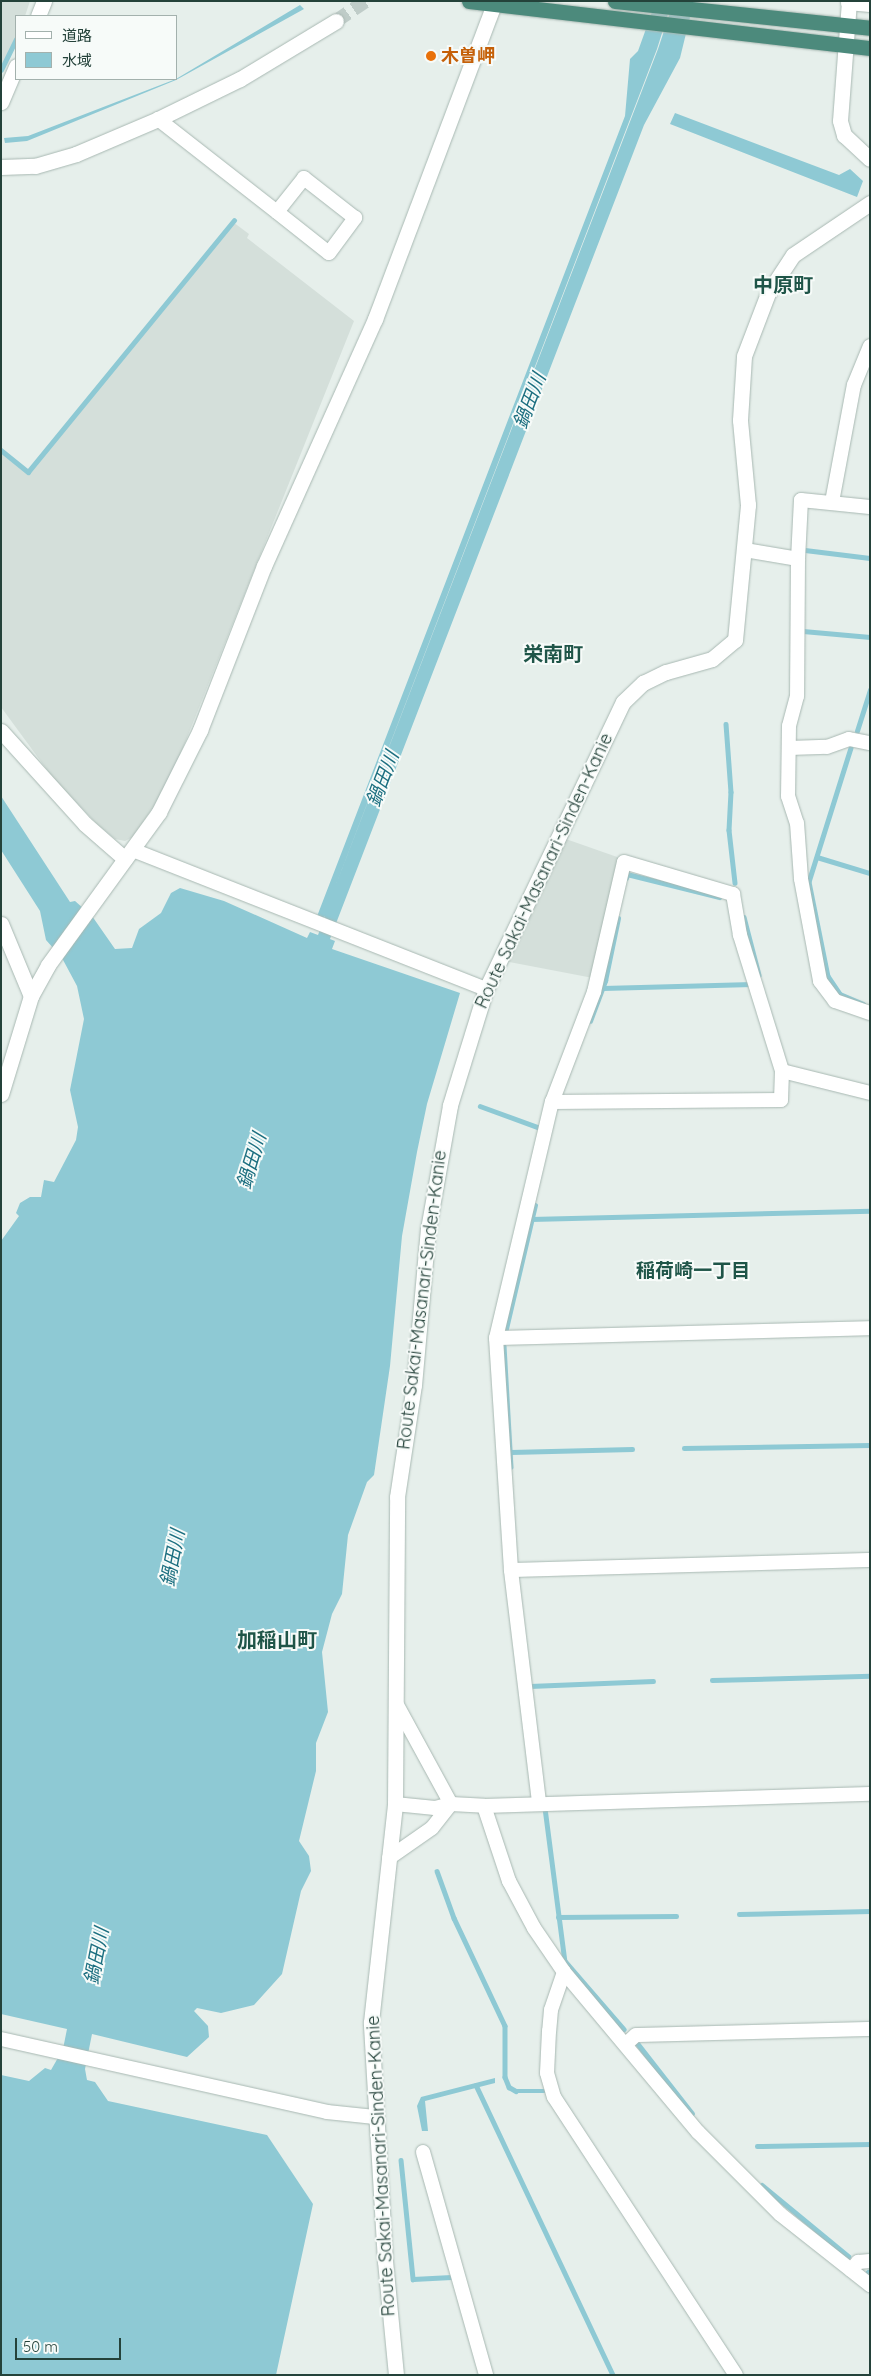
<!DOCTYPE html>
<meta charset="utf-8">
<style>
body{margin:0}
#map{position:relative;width:871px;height:2376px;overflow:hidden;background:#e6efeb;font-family:Quicksand,"Noto Sans JP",sans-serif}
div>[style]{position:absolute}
.built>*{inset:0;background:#d4dfda}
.water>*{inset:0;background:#8ec9d4}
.stream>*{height:4.5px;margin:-2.25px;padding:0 2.25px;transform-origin:2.25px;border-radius:2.25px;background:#8ec9d4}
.minor-tunnel>*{height:14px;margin-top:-7px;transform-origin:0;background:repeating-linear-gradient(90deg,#bfccc8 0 14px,transparent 0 21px)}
.roads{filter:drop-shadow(0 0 1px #a8b8b2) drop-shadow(0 0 1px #a8b8b2)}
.minor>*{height:14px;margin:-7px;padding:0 7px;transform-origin:7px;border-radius:7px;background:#fff}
.tertiary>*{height:15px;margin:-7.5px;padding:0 7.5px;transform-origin:7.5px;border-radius:7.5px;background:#fff}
.secondary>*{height:15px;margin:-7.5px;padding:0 7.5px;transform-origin:7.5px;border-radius:7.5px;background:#fff}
.trunk>*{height:15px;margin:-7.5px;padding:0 7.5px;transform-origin:7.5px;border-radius:7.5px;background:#4c8a7c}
.dots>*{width:14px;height:14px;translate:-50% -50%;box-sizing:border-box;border:2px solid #f7fbf9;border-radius:50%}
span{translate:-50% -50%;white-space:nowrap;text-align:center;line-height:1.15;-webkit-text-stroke:4px #f7fbf9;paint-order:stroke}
.food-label{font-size:18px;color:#c56008;font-weight:700}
.left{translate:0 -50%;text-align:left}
.street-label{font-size:18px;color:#24423a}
.water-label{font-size:19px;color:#1c6f80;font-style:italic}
.neighbourhood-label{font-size:19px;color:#1f5548;font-weight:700}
.quarter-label{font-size:20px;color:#1f5548;font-weight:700}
.frame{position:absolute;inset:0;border:2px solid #24423a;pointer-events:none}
.legend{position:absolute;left:15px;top:15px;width:162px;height:65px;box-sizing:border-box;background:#f7fbf9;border:1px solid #a3b1ad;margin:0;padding:6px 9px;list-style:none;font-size:15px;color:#24423a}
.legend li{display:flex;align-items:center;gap:10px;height:25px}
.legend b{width:25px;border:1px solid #a3b1ad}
.scale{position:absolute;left:15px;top:2338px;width:106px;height:22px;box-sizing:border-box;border:2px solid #24423a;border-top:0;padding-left:6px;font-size:15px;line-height:18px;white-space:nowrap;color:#24423a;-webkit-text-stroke:4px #f7fbf9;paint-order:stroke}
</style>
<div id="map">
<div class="built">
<i style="clip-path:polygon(1px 1px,30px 1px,25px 16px,16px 16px,16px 39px,1px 70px)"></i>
<i style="clip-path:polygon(233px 222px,249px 234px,247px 238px,354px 321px,168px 785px,133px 837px,125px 841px,115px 839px,97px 824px,53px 778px,1px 707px,1px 450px,28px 471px)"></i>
<i style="clip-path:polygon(563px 838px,620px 858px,593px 978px,504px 961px)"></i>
</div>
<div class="water">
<i style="clip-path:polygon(656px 1px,672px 1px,657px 49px,332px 895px,658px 49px,674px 1px,694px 1px,680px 58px,644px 125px,330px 939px,335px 941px,332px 949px,460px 993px,427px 1104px,417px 1152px,402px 1236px,390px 1366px,374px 1475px,367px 1482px,348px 1535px,342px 1594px,332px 1614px,322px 1652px,328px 1712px,316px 1743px,316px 1771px,299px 1841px,309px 1856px,311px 1871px,301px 1891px,282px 1974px,254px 2005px,221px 2013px,197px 2008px,194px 2011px,208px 2026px,209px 2037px,187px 2057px,92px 2034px,85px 2069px,87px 2080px,95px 2082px,108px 2101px,267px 2135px,313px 2204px,276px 2375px,1px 2375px,1px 2075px,29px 2081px,45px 2068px,51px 2070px,63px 2049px,67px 2029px,1px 2014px,1px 1241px,19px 1216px,16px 1213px,20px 1203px,30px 1197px,41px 1197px,44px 1180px,54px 1182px,76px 1140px,78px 1127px,70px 1090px,84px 1019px,77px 986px,62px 958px,46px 940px,40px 911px,1px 850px,1px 796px,70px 902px,75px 901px,92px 916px,115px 949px,132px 948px,139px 929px,161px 913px,171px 893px,180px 888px,224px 901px,307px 938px,310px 932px,318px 935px,325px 916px,321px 921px,316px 919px,625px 116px,630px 59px,638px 51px)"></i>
<i style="clip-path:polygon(300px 5px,304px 9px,176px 80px,27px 141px,5px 143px,4px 138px,28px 136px,176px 79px)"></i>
<i style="clip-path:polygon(675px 113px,839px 175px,850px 169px,863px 181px,857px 197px,670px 124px)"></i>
<i style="clip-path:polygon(495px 2078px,495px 2083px,425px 2101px,428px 2131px,422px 2131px,417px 2106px,421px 2097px)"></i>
</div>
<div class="stream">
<i style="left:1px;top:70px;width:34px;rotate:-64deg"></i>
<i style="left:1px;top:450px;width:35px;rotate:39deg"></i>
<i style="left:28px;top:472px;width:325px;rotate:-50.7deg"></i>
<i style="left:805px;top:550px;width:65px;rotate:7deg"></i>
<i style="left:803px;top:631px;width:67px;rotate:5.1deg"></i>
<i style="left:726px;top:724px;width:68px;rotate:85.8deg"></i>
<i style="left:731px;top:792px;width:38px;rotate:93deg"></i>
<i style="left:729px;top:830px;width:53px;rotate:83.5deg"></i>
<i style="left:857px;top:731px;width:43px;rotate:-72.4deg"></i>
<i style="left:851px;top:748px;width:140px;rotate:107.4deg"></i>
<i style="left:809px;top:882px;width:96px;rotate:78.6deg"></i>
<i style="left:828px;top:976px;width:22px;rotate:56deg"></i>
<i style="left:840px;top:994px;width:25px;rotate:23deg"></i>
<i style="left:817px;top:857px;width:55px;rotate:16.8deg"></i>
<i style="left:626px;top:878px;width:4px;rotate:-76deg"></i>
<i style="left:627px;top:874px;width:95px;rotate:14deg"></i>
<i style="left:744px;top:917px;width:60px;rotate:75.5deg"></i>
<i style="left:603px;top:988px;width:149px;rotate:-1.5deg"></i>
<i style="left:590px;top:1021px;width:43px;rotate:-69.4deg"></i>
<i style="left:605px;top:981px;width:64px;rotate:-78.3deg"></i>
<i style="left:480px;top:1106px;width:64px;rotate:20.1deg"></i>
<i style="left:531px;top:1219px;width:339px;rotate:-1.4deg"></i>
<i style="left:505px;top:1333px;width:131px;rotate:-76.8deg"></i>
<i style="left:504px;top:1346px;width:121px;rotate:86.7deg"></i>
<i style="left:684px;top:1448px;width:186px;rotate:-0.9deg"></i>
<i style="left:511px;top:1452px;width:121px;rotate:-1.4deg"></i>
<i style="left:712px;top:1680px;width:158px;rotate:-1.5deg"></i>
<i style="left:530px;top:1686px;width:123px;rotate:-2.3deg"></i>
<i style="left:545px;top:1808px;width:154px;rotate:82.6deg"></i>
<i style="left:565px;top:1961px;width:90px;rotate:49.1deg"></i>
<i style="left:437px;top:1871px;width:50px;rotate:70.1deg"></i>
<i style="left:454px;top:1918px;width:119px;rotate:64.7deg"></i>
<i style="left:505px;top:2026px;width:51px;rotate:90deg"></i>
<i style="left:505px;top:2077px;width:11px;rotate:68deg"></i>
<i style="left:509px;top:2087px;width:8px;rotate:30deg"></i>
<i style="left:516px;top:2091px;width:28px"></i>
<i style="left:739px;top:1914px;width:131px;rotate:-1.3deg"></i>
<i style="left:558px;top:1917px;width:118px;rotate:-0.5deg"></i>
<i style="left:638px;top:2044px;width:88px;rotate:52deg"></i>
<i style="left:476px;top:2085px;width:321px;rotate:64.7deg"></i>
<i style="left:757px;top:2146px;width:113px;rotate:-1deg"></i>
<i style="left:401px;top:2160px;width:120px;rotate:84.2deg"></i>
<i style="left:413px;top:2279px;width:38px;rotate:-3deg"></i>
<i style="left:762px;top:2185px;width:112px;rotate:39.5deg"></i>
<i style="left:868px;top:2272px;width:3px;rotate:45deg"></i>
</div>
<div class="minor-tunnel">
<i style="left:336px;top:21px;width:36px;rotate:-34deg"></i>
</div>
<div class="roads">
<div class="minor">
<i style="left:848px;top:3px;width:22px;rotate:5deg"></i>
<i style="left:158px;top:119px;width:151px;rotate:38deg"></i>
<i style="left:277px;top:212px;width:66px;rotate:38.3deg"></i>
<i style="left:329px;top:253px;width:44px;rotate:-53.4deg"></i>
<i style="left:355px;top:218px;width:65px;rotate:-141.9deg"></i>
<i style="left:304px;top:178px;width:43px;rotate:128.5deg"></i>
<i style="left:832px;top:502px;width:119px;rotate:-79.4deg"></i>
<i style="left:854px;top:385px;width:42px;rotate:-67.7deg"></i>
<i style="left:745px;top:550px;width:54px;rotate:9.6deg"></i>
<i style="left:798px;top:559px;width:59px;rotate:-87.1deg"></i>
<i style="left:801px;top:500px;width:69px;rotate:5.8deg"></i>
<i style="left:798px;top:559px;width:137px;rotate:90.4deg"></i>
<i style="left:797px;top:696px;width:31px;rotate:105deg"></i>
<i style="left:789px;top:726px;width:70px;rotate:90.8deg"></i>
<i style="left:788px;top:796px;width:28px;rotate:72deg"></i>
<i style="left:797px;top:823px;width:56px;rotate:85.9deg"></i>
<i style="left:801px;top:879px;width:104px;rotate:79.4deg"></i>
<i style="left:820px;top:981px;width:25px;rotate:53deg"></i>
<i style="left:835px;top:1001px;width:37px;rotate:19deg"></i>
<i style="left:789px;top:748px;width:38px;rotate:-2deg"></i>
<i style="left:827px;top:747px;width:23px;rotate:-20deg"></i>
<i style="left:849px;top:739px;width:21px;rotate:11deg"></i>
<i style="left:133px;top:850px;width:379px;rotate:21.5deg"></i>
<i style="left:552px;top:1102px;width:229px;rotate:-0.5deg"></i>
<i style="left:781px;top:1100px;width:29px;rotate:-88deg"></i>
<i style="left:782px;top:1071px;width:91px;rotate:14deg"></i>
<i style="left:496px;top:1338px;width:374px;rotate:-1.5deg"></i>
<i style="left:511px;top:1570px;width:359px;rotate:-1.6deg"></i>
<i style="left:539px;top:1802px;width:234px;rotate:-96.9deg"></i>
<i style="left:511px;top:1570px;width:232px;rotate:-93.7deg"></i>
<i style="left:496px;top:1338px;width:243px;rotate:-76.7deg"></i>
<i style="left:552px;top:1102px;width:118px;rotate:-69.1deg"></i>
<i style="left:594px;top:992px;width:133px;rotate:-77deg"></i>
<i style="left:624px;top:862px;width:114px;rotate:16.4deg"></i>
<i style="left:733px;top:894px;width:42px;rotate:80.3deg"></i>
<i style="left:740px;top:935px;width:142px;rotate:72.8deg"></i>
<i style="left:395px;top:1804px;width:40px;rotate:5.7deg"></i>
<i style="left:435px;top:1808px;width:16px;rotate:-14deg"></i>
<i style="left:451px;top:1804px;width:33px;rotate:3deg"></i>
<i style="left:484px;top:1806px;width:386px;rotate:-1.8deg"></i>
<i style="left:484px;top:1806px;width:79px;rotate:71.6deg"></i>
<i style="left:509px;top:1881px;width:53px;rotate:62deg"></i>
<i style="left:534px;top:1928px;width:53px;rotate:55.7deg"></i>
<i style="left:564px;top:1972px;width:209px;rotate:50.1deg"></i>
<i style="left:698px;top:2132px;width:116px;rotate:45deg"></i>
<i style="left:780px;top:2214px;width:115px;rotate:38.3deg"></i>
<i style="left:389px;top:1858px;width:52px;rotate:-34.9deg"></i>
<i style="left:432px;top:1828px;width:31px;rotate:-52deg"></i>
<i style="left:451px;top:1804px;width:115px;rotate:-118.6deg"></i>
<i style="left:564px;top:1972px;width:40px;rotate:108.9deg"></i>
<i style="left:551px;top:2010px;width:21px;rotate:95deg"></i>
<i style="left:549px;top:2031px;width:42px;rotate:92.7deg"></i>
<i style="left:547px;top:2073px;width:25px;rotate:74deg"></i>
<i style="left:554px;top:2097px;width:332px;rotate:56.8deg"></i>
<i style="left:1px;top:2039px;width:334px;rotate:12.6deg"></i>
<i style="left:327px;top:2112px;width:48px;rotate:5.9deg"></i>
<i style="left:626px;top:2044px;width:13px;rotate:-42deg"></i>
<i style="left:636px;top:2035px;width:234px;rotate:-1.5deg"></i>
<i style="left:423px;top:2152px;width:232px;rotate:74.2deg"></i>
<i style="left:851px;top:2270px;width:11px;rotate:-49deg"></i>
<i style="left:858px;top:2262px;width:12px;rotate:-5deg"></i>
</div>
<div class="tertiary">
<i style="left:1px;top:167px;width:34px;rotate:-2deg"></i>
<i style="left:35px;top:166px;width:43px;rotate:-16.3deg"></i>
<i style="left:76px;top:154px;width:89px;rotate:-23.1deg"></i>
<i style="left:158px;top:119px;width:91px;rotate:-26deg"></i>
<i style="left:240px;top:79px;width:112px;rotate:-31.1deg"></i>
<i style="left:1px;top:731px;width:125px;rotate:47.9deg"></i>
<i style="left:85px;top:824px;width:53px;rotate:41.2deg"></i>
<i style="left:1px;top:924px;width:78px;rotate:67.4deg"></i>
<i style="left:1px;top:1094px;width:102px;rotate:-73deg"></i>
<i style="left:31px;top:996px;width:35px;rotate:-61deg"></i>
<i style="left:48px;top:965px;width:189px;rotate:-54deg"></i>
<i style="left:159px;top:812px;width:92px;rotate:-63.4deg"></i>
<i style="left:200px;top:730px;width:176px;rotate:-68.7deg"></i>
<i style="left:264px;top:566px;width:271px;rotate:-65.8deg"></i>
<i style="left:375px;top:319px;width:340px;rotate:-69.3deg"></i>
</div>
<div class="secondary">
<i style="left:849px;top:1px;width:120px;rotate:94.3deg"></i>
<i style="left:840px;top:121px;width:15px;rotate:74deg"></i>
<i style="left:844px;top:135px;width:35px;rotate:43deg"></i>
<i style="left:38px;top:16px;width:16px;rotate:-68deg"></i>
<i style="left:1px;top:102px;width:39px;rotate:-67deg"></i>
<i style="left:396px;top:2375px;width:115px;rotate:-95.5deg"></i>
<i style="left:385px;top:2261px;width:239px;rotate:-93.4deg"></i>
<i style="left:371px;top:2022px;width:219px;rotate:-83.7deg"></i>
<i style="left:395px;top:1804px;width:307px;rotate:-89.6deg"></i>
<i style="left:397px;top:1497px;width:113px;rotate:-81.4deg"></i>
<i style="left:414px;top:1385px;width:157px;rotate:-84.9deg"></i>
<i style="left:428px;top:1229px;width:126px;rotate:-79.9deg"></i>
<i style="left:450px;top:1105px;width:121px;rotate:-72.8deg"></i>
<i style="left:486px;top:989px;width:318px;rotate:-64.5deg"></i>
<i style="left:623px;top:702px;width:28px;rotate:-44deg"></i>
<i style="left:643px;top:683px;width:25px;rotate:-26deg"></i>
<i style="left:666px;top:672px;width:48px;rotate:-15.8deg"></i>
<i style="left:712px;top:659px;width:30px;rotate:-40deg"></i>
<i style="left:735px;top:640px;width:136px;rotate:-84.5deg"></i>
<i style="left:748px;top:505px;width:85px;rotate:-95.4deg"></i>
<i style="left:740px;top:420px;width:64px;rotate:-86.4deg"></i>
<i style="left:744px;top:356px;width:67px;rotate:-69.1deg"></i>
<i style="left:768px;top:293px;width:45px;rotate:-56.7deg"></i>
<i style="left:793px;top:255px;width:93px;rotate:-34deg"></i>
</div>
<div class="trunk">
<i style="left:469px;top:1px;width:404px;rotate:6.7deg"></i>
<i style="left:615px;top:1px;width:256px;rotate:6deg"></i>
</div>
</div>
<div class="dots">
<i style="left:431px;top:56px;background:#e8710a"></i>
</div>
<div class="food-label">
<span class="left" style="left:441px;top:56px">木曽岬</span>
</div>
<div class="street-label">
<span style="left:544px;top:871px;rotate:-65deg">Route Sakai-Masanari-Sinden-Kanie</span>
<span style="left:422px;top:1300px;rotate:-83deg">Route Sakai-Masanari-Sinden-Kanie</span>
<span style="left:381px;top:2166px;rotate:-93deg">Route Sakai-Masanari-Sinden-Kanie</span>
</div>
<div class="water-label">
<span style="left:530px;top:401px;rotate:-69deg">鍋田川</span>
<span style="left:383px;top:779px;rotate:-69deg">鍋田川</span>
<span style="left:252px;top:1161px;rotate:-73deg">鍋田川</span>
<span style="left:173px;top:1558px;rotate:-79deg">鍋田川</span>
<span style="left:97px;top:1956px;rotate:-79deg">鍋田川</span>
</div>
<div class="neighbourhood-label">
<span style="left:693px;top:1271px">稲荷崎一丁目</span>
</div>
<div class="quarter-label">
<span style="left:783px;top:284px">中原町</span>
<span style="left:553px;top:653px">栄南町</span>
<span style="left:277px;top:1639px">加稲山町</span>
</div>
<div class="frame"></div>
<ul class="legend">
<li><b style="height:6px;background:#fff"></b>道路</li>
<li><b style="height:14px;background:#8ec9d4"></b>水域</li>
</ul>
<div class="scale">50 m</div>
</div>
